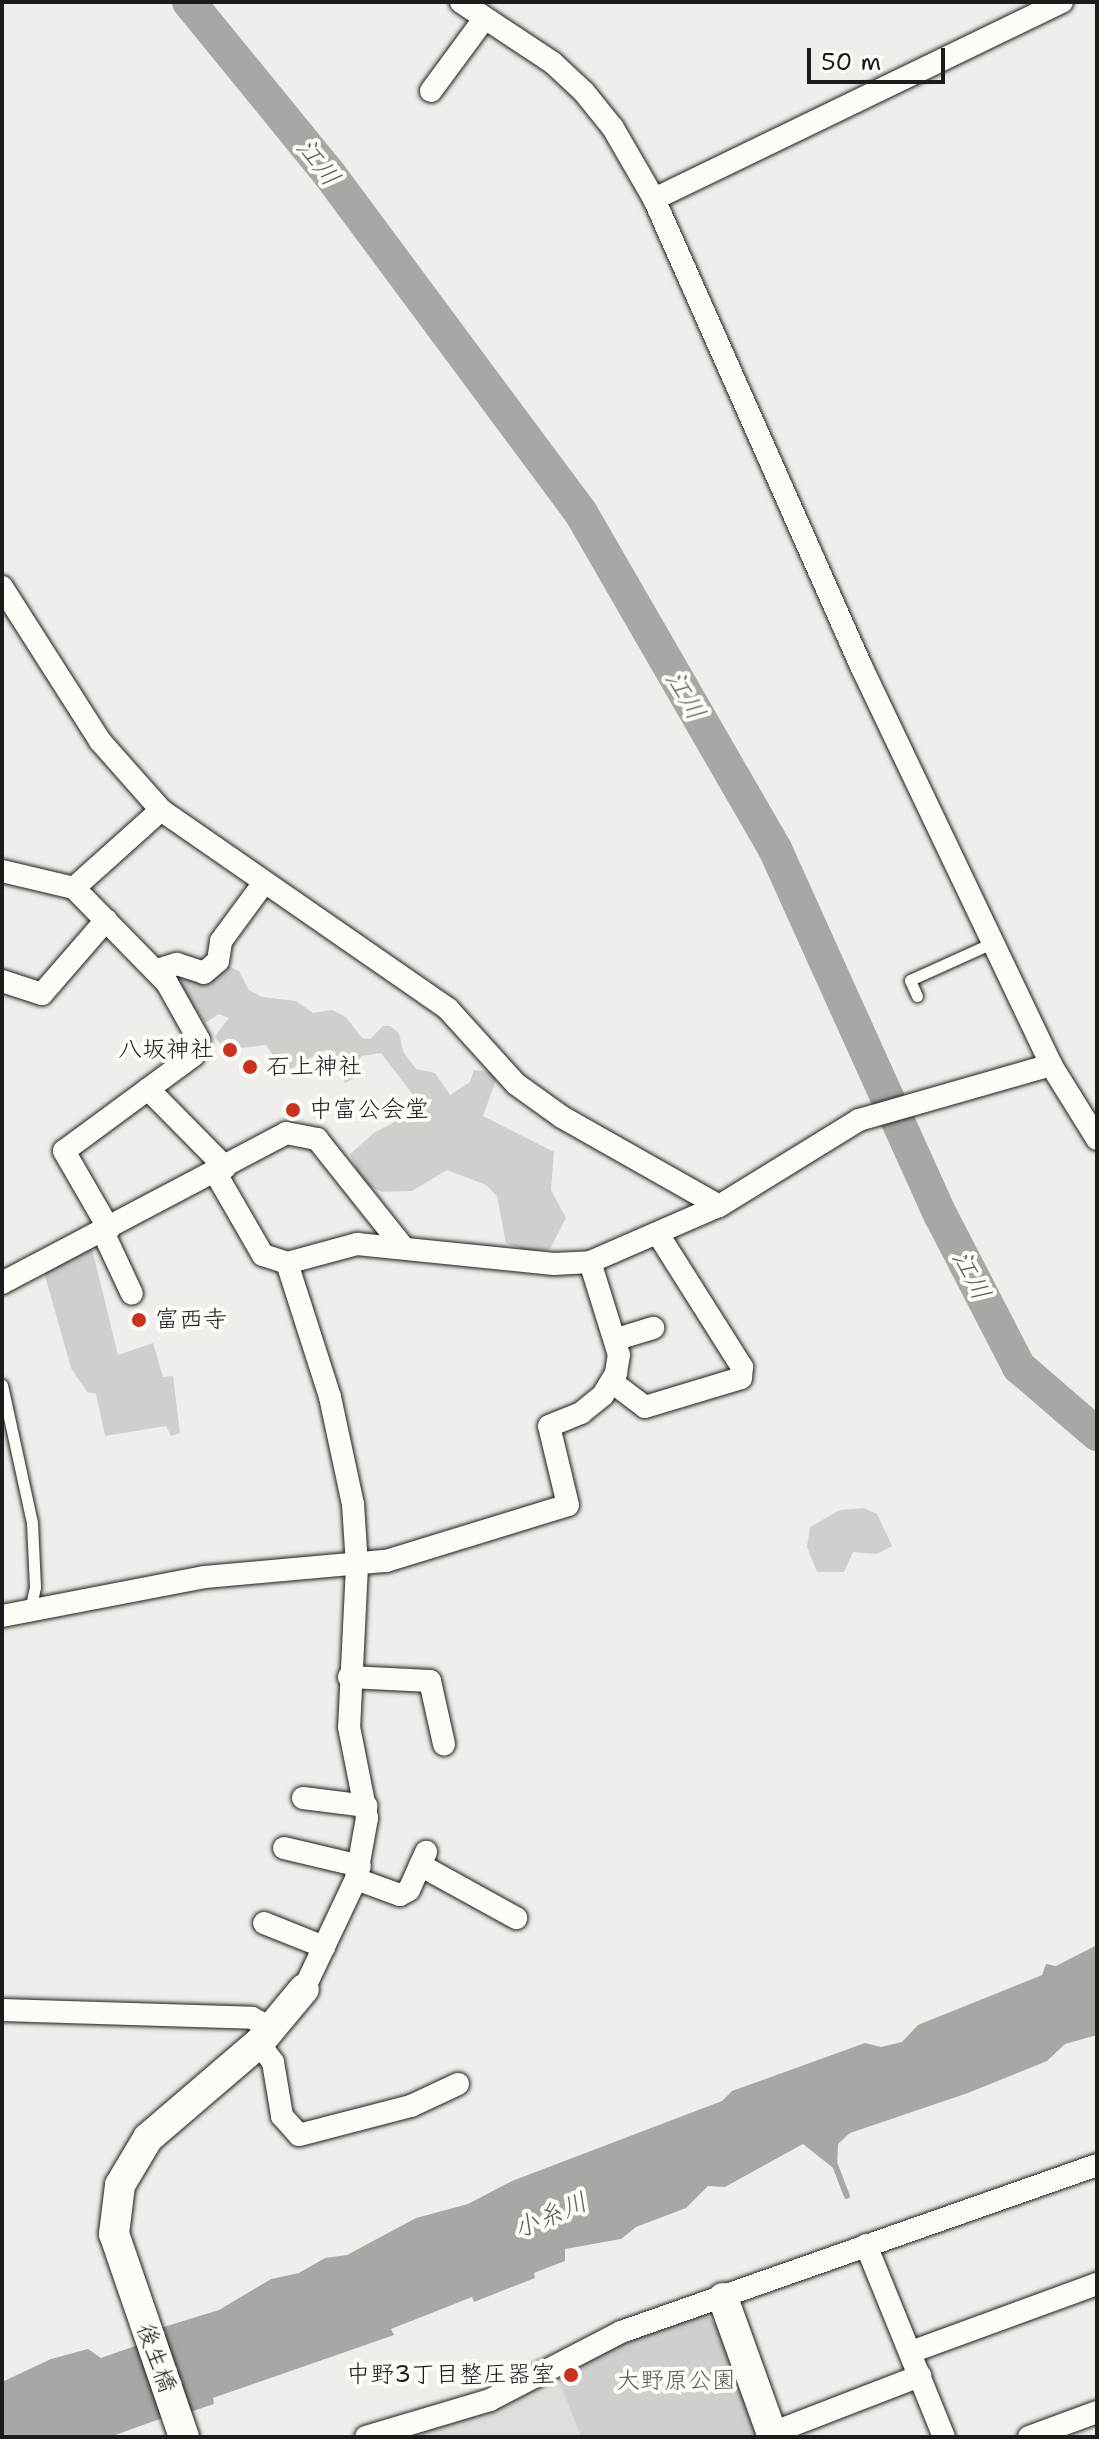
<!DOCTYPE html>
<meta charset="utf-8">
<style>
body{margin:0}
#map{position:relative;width:1099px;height:2439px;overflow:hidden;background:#f0eeea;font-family:"Shantell Sans","Klee One",sans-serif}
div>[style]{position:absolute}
.built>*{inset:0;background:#e0deda}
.green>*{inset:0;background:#d0cfcc}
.water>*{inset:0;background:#a8a7a3}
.stream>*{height:6px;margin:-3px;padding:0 3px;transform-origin:3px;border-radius:3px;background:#a8a7a3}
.river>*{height:34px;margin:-17px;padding:0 17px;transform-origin:17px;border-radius:17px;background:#a8a7a3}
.roads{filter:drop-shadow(0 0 2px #1c1c1c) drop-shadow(0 0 2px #1c1c1c)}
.lane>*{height:11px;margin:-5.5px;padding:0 5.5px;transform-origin:5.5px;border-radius:5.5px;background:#fdfcf7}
.street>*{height:22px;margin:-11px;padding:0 11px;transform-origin:11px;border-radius:11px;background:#fdfcf7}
.secondary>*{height:30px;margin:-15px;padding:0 15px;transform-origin:15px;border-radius:15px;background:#fdfcf7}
.dots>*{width:22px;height:22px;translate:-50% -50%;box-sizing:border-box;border:4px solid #fdfcf7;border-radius:50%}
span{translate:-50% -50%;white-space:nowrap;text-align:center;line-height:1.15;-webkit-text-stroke:8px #fdfcf7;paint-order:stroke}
.poi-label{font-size:24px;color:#1c1c1c}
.right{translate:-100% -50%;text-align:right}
.left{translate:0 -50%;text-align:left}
.street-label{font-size:24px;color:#1c1c1c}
.park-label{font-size:24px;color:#5b5b5a}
.water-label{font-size:26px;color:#5b5b59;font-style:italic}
.frame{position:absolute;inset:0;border:4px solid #1c1c1c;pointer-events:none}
.scale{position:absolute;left:807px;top:48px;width:138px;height:36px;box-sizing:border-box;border:4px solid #1c1c1c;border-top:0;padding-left:10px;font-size:24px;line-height:28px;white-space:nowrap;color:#1c1c1c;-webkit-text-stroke:6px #fdfcf7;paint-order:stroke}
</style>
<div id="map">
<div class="built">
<i style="clip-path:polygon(556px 2373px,581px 2437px,395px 2437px)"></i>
</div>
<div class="green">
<i style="clip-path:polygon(224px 964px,239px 971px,249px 990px,262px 997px,296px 1001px,313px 1013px,332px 1010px,346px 1017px,362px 1038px,370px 1039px,383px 1026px,390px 1026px,399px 1033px,403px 1051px,416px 1069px,435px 1073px,450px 1095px,470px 1082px,474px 1070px,491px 1072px,496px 1080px,483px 1116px,554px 1152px,551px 1190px,566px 1218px,550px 1249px,530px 1252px,506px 1243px,497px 1196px,486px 1185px,447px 1170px,412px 1191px,382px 1192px,363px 1183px,350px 1154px,374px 1133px,413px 1112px,417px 1100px,381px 1053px,362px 1056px,352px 1067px,353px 1079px,345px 1083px,335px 1051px,325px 1050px,291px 1069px,278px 1063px,266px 1045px,224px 1050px,215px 1036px,229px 1018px,219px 1014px,205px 1023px,172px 975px)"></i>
<i style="clip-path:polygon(92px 1249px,118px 1355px,153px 1343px,163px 1377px,173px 1376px,180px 1433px,171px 1436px,166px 1426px,105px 1436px,96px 1394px,87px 1392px,71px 1368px,44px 1272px)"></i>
<i style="clip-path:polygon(864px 1508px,877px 1514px,892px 1546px,877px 1554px,853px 1552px,844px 1572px,817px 1572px,807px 1547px,810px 1527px,840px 1510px)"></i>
<i style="clip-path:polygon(705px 2313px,716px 2325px,760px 2437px,581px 2437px,556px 2373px,624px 2338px)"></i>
</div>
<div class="water">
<i style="clip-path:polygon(1097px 1945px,1097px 2035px,1065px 2044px,1047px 2061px,968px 2093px,850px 2133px,838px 2144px,837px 2171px,803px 2144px,725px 2187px,708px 2186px,686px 2208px,636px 2227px,621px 2239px,565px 2249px,565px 2261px,534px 2273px,535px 2278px,474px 2302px,472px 2297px,391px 2329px,394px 2335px,213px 2398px,214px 2404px,187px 2413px,157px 2329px,219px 2310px,271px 2279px,299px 2273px,325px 2258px,347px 2255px,416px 2218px,468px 2204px,512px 2181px,722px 2101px,732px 2091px,865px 2043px,881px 2047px,902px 2042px,918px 2025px,1042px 1975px,1046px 1964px,1056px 1966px)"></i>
<i style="clip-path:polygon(138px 2345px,165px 2417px,110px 2437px,2px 2437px,2px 2382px,51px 2359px,88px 2349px,101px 2358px)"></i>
</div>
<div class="stream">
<i style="left:835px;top:2165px;width:33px;rotate:69deg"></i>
</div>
<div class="river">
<i style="left:189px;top:2px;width:218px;rotate:50.8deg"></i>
<i style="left:327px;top:171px;width:426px;rotate:53.4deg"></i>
<i style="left:581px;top:513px;width:388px;rotate:60deg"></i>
<i style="left:775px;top:849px;width:403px;rotate:65.7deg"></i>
<i style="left:941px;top:1216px;width:170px;rotate:62.7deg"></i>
<i style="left:1019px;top:1367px;width:103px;rotate:40.7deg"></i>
</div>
<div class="roads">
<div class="lane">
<i style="left:917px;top:996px;width:17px;rotate:-114deg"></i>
<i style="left:910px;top:980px;width:90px;rotate:-24.3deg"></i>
<i style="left:2px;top:1385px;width:141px;rotate:77.7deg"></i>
<i style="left:32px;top:1523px;width:64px;rotate:87.3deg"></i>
<i style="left:35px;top:1587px;width:25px;rotate:102deg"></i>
</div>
<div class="street">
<i style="left:461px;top:2px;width:110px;rotate:33.5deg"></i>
<i style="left:553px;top:63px;width:42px;rotate:43.1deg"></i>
<i style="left:584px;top:92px;width:46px;rotate:51.1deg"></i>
<i style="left:613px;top:128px;width:82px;rotate:60deg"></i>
<i style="left:654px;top:199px;width:511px;rotate:66.09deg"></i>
<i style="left:861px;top:666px;width:442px;rotate:64.5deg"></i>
<i style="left:1051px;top:1065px;width:87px;rotate:58.1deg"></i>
<i style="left:431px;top:91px;width:89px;rotate:-53.6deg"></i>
<i style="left:654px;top:199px;width:453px;rotate:-25.8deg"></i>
<i style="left:2px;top:587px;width:183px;rotate:57.5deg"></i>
<i style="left:100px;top:741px;width:92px;rotate:48.5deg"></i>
<i style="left:161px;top:810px;width:349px;rotate:34.7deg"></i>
<i style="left:448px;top:1009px;width:101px;rotate:47.8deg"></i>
<i style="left:516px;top:1084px;width:57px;rotate:35.7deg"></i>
<i style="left:562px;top:1117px;width:180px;rotate:29.5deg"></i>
<i style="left:2px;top:871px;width:74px;rotate:13.3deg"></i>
<i style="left:74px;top:888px;width:133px;rotate:45.6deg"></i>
<i style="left:167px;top:983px;width:65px;rotate:60.7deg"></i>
<i style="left:199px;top:1040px;width:17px;rotate:111deg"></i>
<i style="left:193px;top:1056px;width:160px;rotate:143.6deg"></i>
<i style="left:64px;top:1151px;width:90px;rotate:60deg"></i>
<i style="left:74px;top:888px;width:117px;rotate:-41.9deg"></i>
<i style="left:157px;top:970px;width:21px;rotate:-17deg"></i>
<i style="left:177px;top:964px;width:28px;rotate:18deg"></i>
<i style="left:204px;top:973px;width:18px;rotate:-41deg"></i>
<i style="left:218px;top:961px;width:20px;rotate:-81deg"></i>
<i style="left:221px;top:941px;width:71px;rotate:-53.6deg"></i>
<i style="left:2px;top:981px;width:42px;rotate:18deg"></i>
<i style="left:42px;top:994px;width:98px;rotate:-49.1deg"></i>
<i style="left:148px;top:1089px;width:110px;rotate:45.4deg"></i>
<i style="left:215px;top:1172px;width:96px;rotate:60deg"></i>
<i style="left:263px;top:1255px;width:25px;rotate:18deg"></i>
<i style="left:287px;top:1263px;width:73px;rotate:-15.2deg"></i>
<i style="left:357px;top:1244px;width:198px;rotate:5.8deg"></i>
<i style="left:554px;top:1264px;width:36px;rotate:-3deg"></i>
<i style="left:590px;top:1262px;width:141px;rotate:-23.5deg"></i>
<i style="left:719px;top:1206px;width:164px;rotate:-31.6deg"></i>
<i style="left:859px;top:1120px;width:200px;rotate:-16deg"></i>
<i style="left:103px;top:1232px;width:68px;rotate:64.9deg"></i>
<i style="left:287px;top:1263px;width:141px;rotate:72.2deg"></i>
<i style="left:330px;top:1397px;width:109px;rotate:77.9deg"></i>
<i style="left:353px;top:1504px;width:62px;rotate:86.3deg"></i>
<i style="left:357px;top:1566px;width:161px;rotate:92.8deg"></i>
<i style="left:349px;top:1727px;width:93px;rotate:78.8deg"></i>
<i style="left:367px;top:1818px;width:62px;rotate:100.2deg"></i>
<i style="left:356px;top:1879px;width:122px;rotate:115.3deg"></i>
<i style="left:2px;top:1283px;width:321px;rotate:-27.8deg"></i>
<i style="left:286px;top:1133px;width:32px;rotate:11deg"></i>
<i style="left:317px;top:1139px;width:137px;rotate:51.5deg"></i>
<i style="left:617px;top:1339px;width:38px;rotate:-17deg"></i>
<i style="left:612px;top:1382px;width:41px;rotate:37.1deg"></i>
<i style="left:645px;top:1407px;width:100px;rotate:-16.8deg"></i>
<i style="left:741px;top:1378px;width:11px;rotate:-85deg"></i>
<i style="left:742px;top:1367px;width:157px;rotate:-122.3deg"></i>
<i style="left:2px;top:1616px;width:207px;rotate:-10.9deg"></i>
<i style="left:205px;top:1577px;width:182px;rotate:-5.1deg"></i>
<i style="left:386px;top:1561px;width:190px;rotate:-17.1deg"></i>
<i style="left:568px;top:1505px;width:81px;rotate:-103.5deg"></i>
<i style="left:549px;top:1426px;width:35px;rotate:-22deg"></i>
<i style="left:581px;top:1413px;width:28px;rotate:-39deg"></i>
<i style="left:603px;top:1395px;width:26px;rotate:-59deg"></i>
<i style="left:616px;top:1373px;width:18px;rotate:-81deg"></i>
<i style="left:619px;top:1355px;width:97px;rotate:-107.3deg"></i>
<i style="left:349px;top:1677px;width:81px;rotate:2.8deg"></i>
<i style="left:430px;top:1681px;width:65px;rotate:77.5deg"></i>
<i style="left:303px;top:1798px;width:64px;rotate:7.2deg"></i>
<i style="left:284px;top:1848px;width:78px;rotate:13.3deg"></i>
<i style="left:420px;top:1865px;width:110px;rotate:28.9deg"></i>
<i style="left:356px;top:1879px;width:47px;rotate:20deg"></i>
<i style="left:400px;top:1895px;width:10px;rotate:-29deg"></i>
<i style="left:409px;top:1890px;width:42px;rotate:-65.9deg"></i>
<i style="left:264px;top:1923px;width:65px;rotate:21.8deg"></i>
<i style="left:2px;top:2010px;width:250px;rotate:1.8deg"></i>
<i style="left:252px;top:2018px;width:24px;rotate:28deg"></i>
<i style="left:259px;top:2043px;width:24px;rotate:54deg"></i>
<i style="left:273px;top:2062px;width:55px;rotate:80.5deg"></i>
<i style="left:282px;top:2116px;width:25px;rotate:48deg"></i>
<i style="left:299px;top:2135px;width:116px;rotate:-14.5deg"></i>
<i style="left:411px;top:2106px;width:52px;rotate:-25.1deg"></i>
<i style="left:866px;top:2245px;width:207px;rotate:67.9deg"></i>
<i style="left:911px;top:2352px;width:198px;rotate:-20.1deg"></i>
<i style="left:772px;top:2433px;width:159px;rotate:-21.1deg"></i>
<i style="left:366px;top:2437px;width:129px;rotate:-16.6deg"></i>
<i style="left:490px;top:2400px;width:148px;rotate:-27.4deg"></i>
<i style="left:621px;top:2332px;width:504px;rotate:-19.33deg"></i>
<i style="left:1029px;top:2437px;width:72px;rotate:-20.2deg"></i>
</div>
<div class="secondary">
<i style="left:723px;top:2298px;width:148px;rotate:70.2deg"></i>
<i style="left:184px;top:2437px;width:215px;rotate:-109deg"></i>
<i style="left:114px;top:2234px;width:49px;rotate:-83deg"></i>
<i style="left:120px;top:2185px;width:55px;rotate:-59.2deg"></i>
<i style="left:148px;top:2138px;width:146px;rotate:-40.6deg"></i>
<i style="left:259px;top:2043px;width:70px;rotate:-50.2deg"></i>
</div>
</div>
<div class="dots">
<i style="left:230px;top:1050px;background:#c8321e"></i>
<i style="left:250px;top:1067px;background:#c8321e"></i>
<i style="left:293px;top:1110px;background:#c8321e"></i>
<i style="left:139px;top:1320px;background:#c8321e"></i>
<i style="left:571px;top:2375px;background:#c8321e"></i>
</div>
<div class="poi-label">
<span class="right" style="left:214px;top:1050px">八坂神社</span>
<span class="left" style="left:266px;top:1067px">石上神社</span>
<span class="left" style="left:309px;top:1110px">中富公会堂</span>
<span class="left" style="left:155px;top:1320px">富西寺</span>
<span class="right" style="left:555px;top:2375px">中野3丁目整圧器室</span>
</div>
<div class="street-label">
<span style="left:156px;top:2358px;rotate:70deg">後生橋</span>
</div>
<div class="park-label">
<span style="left:676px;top:2381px">大野原公園</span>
</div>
<div class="water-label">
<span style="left:319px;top:162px;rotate:52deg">江川</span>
<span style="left:686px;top:695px;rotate:60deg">江川</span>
<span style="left:972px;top:1275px;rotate:63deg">江川</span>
<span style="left:550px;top:2215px;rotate:-23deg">小糸川</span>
</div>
<div class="frame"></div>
<div class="scale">50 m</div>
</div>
